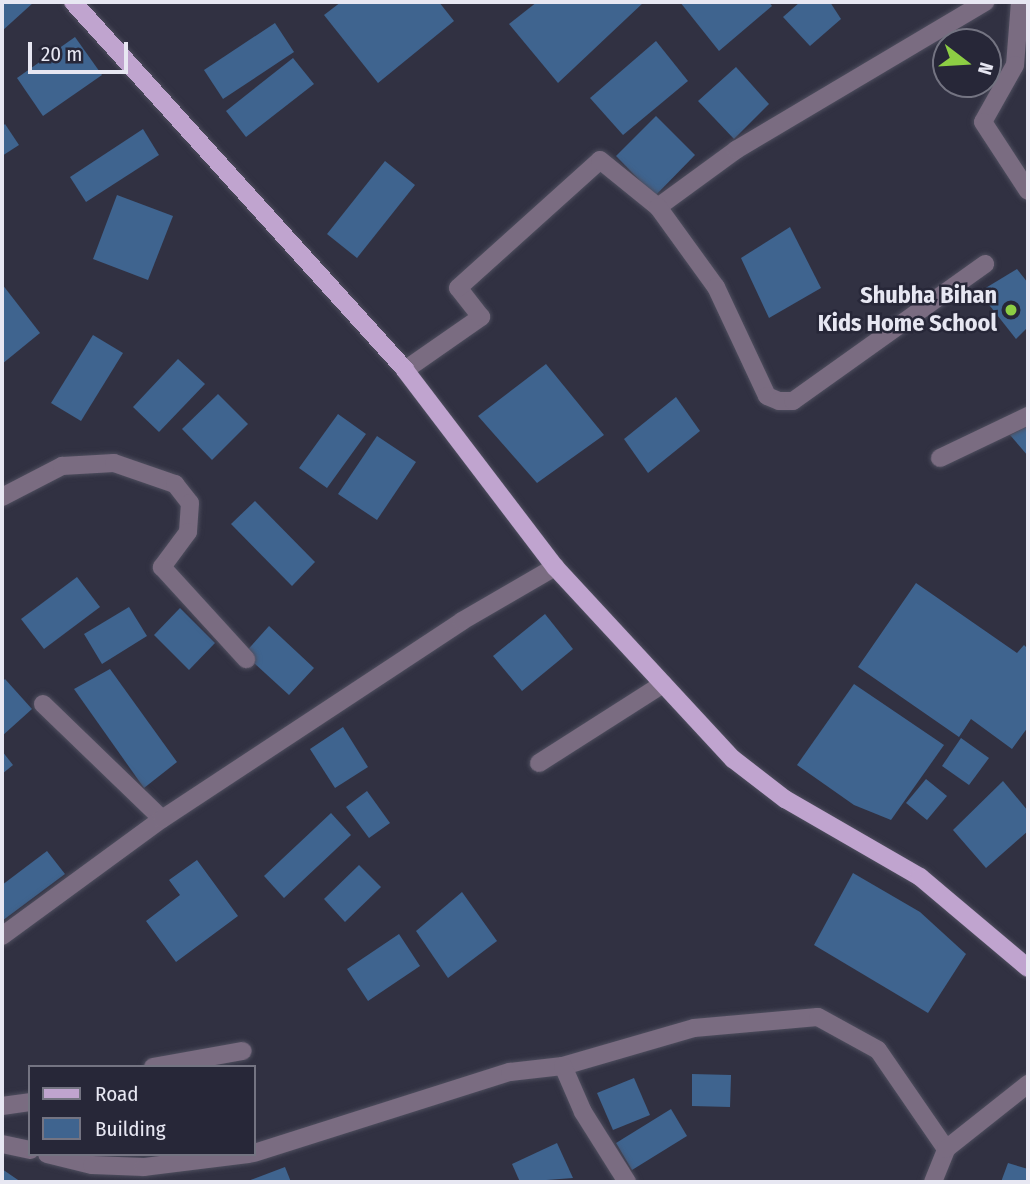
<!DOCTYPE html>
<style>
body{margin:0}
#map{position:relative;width:1030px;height:1184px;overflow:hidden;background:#313142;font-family:"Fira Sans Condensed",sans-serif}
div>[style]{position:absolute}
.building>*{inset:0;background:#3f648f}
.roads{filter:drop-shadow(0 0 2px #4e4e5e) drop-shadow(0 0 2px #4e4e5e)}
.minor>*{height:18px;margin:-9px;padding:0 9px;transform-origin:9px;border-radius:9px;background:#7a6c81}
.major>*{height:18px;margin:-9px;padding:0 9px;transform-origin:9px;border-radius:9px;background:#c0a4cf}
.dots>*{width:19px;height:19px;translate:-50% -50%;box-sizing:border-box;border:4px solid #272738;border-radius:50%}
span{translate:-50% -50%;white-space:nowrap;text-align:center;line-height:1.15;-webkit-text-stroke:5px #272738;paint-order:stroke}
.poi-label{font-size:24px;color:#e7e7f2;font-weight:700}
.right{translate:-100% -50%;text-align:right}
.frame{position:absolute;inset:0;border:4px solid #e7e7f2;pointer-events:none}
.legend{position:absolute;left:28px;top:1065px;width:228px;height:91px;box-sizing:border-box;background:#272738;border:2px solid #747482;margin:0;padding:9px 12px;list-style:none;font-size:21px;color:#e7e7f2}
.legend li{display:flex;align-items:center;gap:14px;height:35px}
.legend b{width:35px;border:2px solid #747482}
.north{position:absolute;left:932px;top:28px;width:70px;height:70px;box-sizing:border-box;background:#272738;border:2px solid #747482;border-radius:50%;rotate:107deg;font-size:19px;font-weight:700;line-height:28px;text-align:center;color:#e7e7f2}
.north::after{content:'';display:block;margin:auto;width:24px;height:32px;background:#8dce44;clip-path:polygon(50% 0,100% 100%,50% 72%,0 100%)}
.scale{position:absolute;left:28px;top:42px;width:100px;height:32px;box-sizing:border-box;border:4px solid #e7e7f2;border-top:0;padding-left:9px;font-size:21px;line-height:24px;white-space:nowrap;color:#e7e7f2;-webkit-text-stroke:5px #272738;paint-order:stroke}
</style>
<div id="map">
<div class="building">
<i style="clip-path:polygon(2px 2px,34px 2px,2px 31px)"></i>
<i style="clip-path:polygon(341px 2px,439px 2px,454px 21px,378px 83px,324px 15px)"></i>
<i style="clip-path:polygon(537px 2px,644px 2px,558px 83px,509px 24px)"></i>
<i style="clip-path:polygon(680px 2px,769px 2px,772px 6px,719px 51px)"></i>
<i style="clip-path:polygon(800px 2px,830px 2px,841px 19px,810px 46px,783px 17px)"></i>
<i style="clip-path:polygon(275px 23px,294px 52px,223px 99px,204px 70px)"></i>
<i style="clip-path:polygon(75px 37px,102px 75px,43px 116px,17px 78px)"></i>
<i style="clip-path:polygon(656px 41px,688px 81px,623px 135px,590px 98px)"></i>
<i style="clip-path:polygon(293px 58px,314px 84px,246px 137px,226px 111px)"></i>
<i style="clip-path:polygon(736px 67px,769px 104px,734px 139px,698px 101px)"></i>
<i style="clip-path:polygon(656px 116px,695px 155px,655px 196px,616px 156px)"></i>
<i style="clip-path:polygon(5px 124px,19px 145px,2px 156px,2px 127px)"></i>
<i style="clip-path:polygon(143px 129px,159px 155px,86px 202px,70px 177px)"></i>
<i style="clip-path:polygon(385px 161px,415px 185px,357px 258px,327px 234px)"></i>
<i style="clip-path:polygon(117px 195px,173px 216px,148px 280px,93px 259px)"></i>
<i style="clip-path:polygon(790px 227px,821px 288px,769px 318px,741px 258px)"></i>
<i style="clip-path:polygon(1017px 269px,1028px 283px,1028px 327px,1016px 339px,979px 292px)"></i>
<i style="clip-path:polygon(2px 284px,40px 333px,2px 364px)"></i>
<i style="clip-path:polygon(93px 335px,123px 353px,81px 421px,51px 403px)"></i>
<i style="clip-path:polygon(178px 359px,205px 384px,159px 432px,133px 407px)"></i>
<i style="clip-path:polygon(546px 364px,604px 435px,537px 483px,478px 416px)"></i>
<i style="clip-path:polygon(218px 394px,248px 424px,212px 460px,182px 429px)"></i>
<i style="clip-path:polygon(676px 397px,700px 431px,648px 473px,624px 439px)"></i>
<i style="clip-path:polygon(338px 414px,366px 434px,327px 488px,299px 468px)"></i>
<i style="clip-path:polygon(1028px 426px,1028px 456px,1010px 435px)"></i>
<i style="clip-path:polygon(377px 436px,416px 462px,377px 520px,338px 494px)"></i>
<i style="clip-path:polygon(255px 501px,315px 562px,292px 586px,231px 524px)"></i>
<i style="clip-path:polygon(77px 577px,100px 607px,44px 649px,21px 619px)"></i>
<i style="clip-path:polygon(916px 583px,1017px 653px,1024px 645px,1028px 649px,1028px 727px,1012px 749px,971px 719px,959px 737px,858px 667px)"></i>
<i style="clip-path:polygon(129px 607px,147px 636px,102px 664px,84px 634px)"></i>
<i style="clip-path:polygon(180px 608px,215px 643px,189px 670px,154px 635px)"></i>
<i style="clip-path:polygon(545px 614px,573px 649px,522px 691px,493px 656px)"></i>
<i style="clip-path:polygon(269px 626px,314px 668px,289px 695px,244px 654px)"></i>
<i style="clip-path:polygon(110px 669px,177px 762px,144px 788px,74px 689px)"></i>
<i style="clip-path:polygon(5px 679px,32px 709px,2px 736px,2px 682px)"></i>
<i style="clip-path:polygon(854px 684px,944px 745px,891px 820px,854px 805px,797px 765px)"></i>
<i style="clip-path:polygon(343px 727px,368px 767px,335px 788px,310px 749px)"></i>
<i style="clip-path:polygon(961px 738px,989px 758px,969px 785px,942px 766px)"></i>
<i style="clip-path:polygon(2px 751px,13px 765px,2px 774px)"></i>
<i style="clip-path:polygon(926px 779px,947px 796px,927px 820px,906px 803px)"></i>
<i style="clip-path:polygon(1003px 781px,1028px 811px,1028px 831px,986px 868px,953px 830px)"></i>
<i style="clip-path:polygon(367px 791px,390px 823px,369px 838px,346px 807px)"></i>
<i style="clip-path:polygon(331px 813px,351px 835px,284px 898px,264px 876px)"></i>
<i style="clip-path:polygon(47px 851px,65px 874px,2px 921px,2px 885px)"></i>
<i style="clip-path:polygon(197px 860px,238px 916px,176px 962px,146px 921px,180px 895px,169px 880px)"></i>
<i style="clip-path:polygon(359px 865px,381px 887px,345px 922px,324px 899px)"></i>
<i style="clip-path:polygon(853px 873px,920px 912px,966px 954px,928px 1013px,814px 945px)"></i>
<i style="clip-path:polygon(462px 892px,497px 941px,448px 978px,416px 931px)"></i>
<i style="clip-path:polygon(399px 934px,420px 966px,368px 1001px,347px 969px)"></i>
<i style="clip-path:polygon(692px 1074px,731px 1075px,730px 1107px,692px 1106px)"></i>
<i style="clip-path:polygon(634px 1078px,650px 1115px,613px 1130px,597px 1093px)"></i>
<i style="clip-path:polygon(671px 1109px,687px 1136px,632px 1170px,616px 1143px)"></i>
<i style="clip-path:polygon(557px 1143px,573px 1178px,520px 1182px,512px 1164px)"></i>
<i style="clip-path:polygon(1008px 1163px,1028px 1169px,1028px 1182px,1001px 1182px)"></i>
<i style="clip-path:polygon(285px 1167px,291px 1182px,245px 1182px)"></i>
<i style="clip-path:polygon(2px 1169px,21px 1182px,2px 1182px)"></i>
</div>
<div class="roads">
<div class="minor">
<i style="left:1020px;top:2px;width:63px;rotate:94.5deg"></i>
<i style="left:1015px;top:65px;width:65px;rotate:119.3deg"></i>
<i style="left:983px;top:122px;width:82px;rotate:56.9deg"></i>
<i style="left:658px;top:207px;width:97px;rotate:-36.2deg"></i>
<i style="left:736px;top:150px;width:290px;rotate:-30.7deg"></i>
<i style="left:405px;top:370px;width:93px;rotate:-34.9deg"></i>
<i style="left:481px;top:317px;width:37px;rotate:-128deg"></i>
<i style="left:458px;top:288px;width:191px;rotate:-42deg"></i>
<i style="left:600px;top:160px;width:75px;rotate:39deg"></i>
<i style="left:658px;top:207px;width:99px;rotate:54.1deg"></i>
<i style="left:716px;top:287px;width:120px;rotate:64.9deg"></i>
<i style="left:767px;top:396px;width:13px;rotate:23deg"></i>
<i style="left:779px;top:401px;width:14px"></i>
<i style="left:793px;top:401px;width:236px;rotate:-35.5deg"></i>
<i style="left:940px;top:458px;width:98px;rotate:-25.5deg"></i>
<i style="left:2px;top:497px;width:68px;rotate:-27.3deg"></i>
<i style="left:62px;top:466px;width:52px;rotate:-3.3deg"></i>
<i style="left:114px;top:463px;width:65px;rotate:19deg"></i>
<i style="left:175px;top:484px;width:24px;rotate:52deg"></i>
<i style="left:190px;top:503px;width:29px;rotate:94deg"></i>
<i style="left:188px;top:532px;width:44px;rotate:126.6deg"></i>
<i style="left:162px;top:567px;width:125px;rotate:47.6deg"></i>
<i style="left:43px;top:704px;width:165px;rotate:44deg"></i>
<i style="left:539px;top:763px;width:147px;rotate:-32.5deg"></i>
<i style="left:2px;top:936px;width:198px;rotate:-36.2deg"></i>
<i style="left:162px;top:819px;width:359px;rotate:-33.4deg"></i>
<i style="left:462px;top:621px;width:108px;rotate:-30.1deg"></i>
<i style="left:563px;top:1066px;width:136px;rotate:-16.2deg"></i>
<i style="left:694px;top:1028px;width:124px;rotate:-5.1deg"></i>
<i style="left:818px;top:1017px;width:68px;rotate:28.8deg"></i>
<i style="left:878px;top:1050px;width:120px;rotate:55.5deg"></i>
<i style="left:153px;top:1067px;width:91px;rotate:-10.1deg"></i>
<i style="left:2px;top:1106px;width:28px;rotate:-8deg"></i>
<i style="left:2px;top:1144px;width:29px;rotate:12deg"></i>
<i style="left:254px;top:1153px;width:269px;rotate:-17.6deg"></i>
<i style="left:510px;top:1072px;width:53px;rotate:-6.5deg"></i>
<i style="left:563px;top:1066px;width:50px;rotate:66.5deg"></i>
<i style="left:583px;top:1112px;width:83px;rotate:57.8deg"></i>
<i style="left:47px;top:1154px;width:46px;rotate:13.7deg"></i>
<i style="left:92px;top:1165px;width:52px;rotate:2.2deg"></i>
<i style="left:144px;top:1167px;width:106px;rotate:-7.1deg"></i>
<i style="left:933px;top:1182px;width:35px;rotate:-68deg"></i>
<i style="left:946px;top:1149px;width:105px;rotate:-38.4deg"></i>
</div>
<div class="major">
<i style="left:73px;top:2px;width:496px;rotate:47.9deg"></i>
<i style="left:405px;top:370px;width:248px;rotate:52.7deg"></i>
<i style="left:555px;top:567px;width:262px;rotate:47.2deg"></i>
<i style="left:733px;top:759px;width:66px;rotate:37.6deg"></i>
<i style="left:785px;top:799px;width:156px;rotate:30deg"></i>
<i style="left:920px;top:877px;width:141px;rotate:40.1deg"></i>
</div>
</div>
<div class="dots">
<i style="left:1011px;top:310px;background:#8dce44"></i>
</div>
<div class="poi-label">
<span class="right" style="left:997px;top:310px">Shubha Bihan<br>Kids Home School</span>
</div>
<div class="frame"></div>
<ul class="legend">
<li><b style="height:9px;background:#c0a4cf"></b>Road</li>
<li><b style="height:19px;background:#3f648f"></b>Building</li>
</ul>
<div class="north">N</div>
<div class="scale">20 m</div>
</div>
